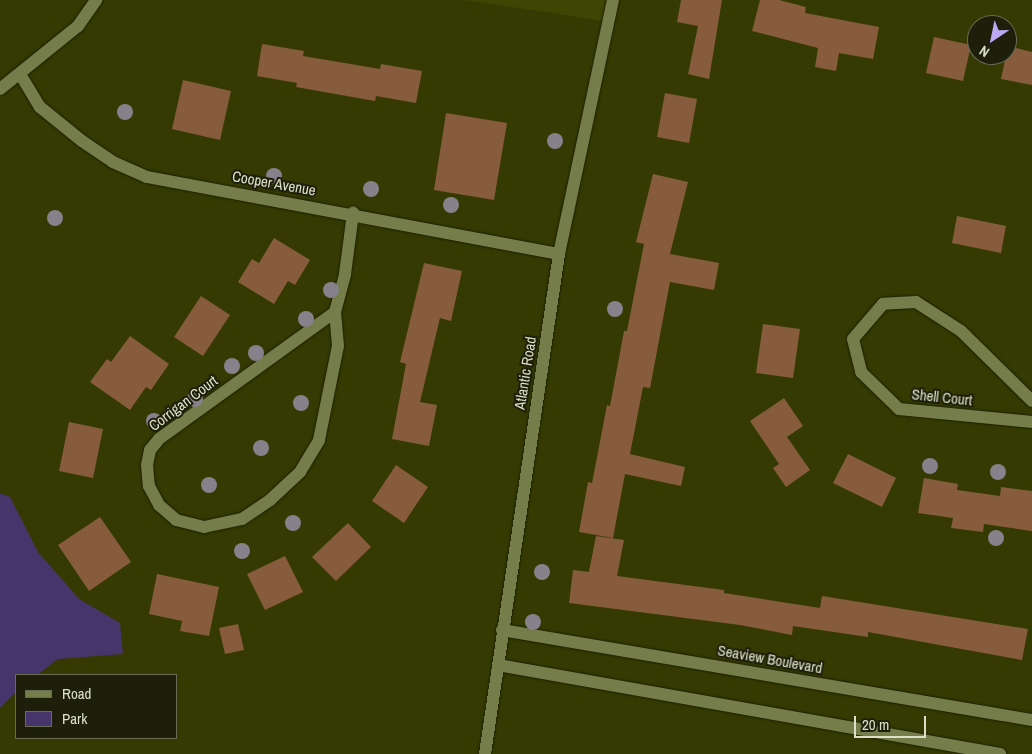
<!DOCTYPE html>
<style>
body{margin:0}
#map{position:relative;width:1032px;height:754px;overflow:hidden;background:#353a03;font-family:"Archivo Narrow",sans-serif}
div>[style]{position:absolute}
.built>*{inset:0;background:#3f4503}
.green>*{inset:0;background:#45356a}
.building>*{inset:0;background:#875c3d}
.roads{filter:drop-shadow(0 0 1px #1c2000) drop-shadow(0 0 1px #1c2000)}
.minor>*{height:12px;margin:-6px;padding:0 6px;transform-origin:6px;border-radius:6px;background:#757d4a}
.trees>*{width:16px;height:16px;margin:-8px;border-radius:50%;background:#86818a}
span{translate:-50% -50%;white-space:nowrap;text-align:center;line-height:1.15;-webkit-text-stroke:4px #1d1f0a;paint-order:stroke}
.street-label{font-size:15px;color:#dce0c6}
.legend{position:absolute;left:15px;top:674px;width:162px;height:65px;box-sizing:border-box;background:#1d1f0a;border:1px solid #696c55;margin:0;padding:6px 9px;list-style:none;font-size:15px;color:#dce0c6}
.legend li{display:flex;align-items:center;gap:10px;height:25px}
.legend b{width:25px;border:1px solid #696c55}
.north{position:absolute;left:967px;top:15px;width:50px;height:50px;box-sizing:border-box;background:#1d1f0a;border:1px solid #696c55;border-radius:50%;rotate:214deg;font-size:14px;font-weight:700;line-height:20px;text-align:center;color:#dce0c6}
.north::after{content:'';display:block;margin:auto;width:18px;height:22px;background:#bca9f5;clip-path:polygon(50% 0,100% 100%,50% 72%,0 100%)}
.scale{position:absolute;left:854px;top:716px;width:72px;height:22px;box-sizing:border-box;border:2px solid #dce0c6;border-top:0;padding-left:6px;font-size:15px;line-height:18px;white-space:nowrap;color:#dce0c6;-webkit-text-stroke:4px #1d1f0a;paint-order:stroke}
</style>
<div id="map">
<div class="built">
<i style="clip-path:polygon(464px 0,608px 0,605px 21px)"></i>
</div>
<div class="green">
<i style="clip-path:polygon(0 493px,10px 497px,38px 552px,79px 599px,120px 623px,123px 654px,58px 659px,37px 675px,16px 675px,16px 692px,0 708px)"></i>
</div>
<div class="building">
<i style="clip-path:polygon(681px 0,722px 0,709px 79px,688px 74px,698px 26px,677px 22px)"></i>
<i style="clip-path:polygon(760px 0,779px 0,806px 7px,805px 13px,879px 27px,873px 59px,839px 53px,836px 71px,815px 67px,818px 48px,752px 31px)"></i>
<i style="clip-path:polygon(934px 37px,971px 45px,963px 81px,926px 73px)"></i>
<i style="clip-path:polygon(262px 44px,304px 51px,303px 56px,380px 69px,381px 64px,422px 71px,416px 103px,376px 96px,375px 101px,296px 87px,297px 83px,257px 76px)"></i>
<i style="clip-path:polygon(1008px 46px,1032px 52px,1032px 85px,1001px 79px)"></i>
<i style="clip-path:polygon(183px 80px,231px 91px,220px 140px,172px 129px)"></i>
<i style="clip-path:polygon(665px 93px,697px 99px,689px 143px,657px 137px)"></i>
<i style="clip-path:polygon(446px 113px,507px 123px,494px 200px,434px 190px)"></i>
<i style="clip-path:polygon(653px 174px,688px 182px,670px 254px,719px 263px,714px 290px,670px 282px,650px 388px,643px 387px,630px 454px,685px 467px,681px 486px,625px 474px,613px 538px,579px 532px,588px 482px,592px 483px,607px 405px,610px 406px,624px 331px,627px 331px,644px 244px,636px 242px)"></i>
<i style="clip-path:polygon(957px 216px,1006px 226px,1001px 253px,952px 243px)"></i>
<i style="clip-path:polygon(274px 238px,310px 260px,295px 285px,288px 281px,274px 304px,238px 282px,252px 259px,259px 263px)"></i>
<i style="clip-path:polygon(424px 263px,462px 271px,451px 321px,440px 318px,420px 402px,437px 405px,429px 446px,392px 439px,406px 364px,400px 362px)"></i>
<i style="clip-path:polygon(201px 296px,230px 315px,203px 356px,174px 337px)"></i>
<i style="clip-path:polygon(763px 324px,800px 329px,793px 378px,756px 373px)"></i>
<i style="clip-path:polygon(130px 336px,169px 364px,151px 390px,146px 387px,130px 410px,90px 382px,107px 359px,111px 362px)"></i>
<i style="clip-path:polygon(784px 398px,803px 426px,787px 437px,810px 470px,786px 487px,773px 468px,779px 464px,750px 421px)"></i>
<i style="clip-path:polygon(69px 422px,103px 429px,93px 478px,59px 471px)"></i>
<i style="clip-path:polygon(848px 454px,896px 478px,882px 507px,833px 483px)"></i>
<i style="clip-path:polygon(396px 465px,428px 487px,404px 523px,372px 501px)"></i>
<i style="clip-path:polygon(924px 478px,958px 484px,957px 490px,1000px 496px,1001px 487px,1032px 491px,1032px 531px,984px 524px,983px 532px,951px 528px,953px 518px,918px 513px)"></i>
<i style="clip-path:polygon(100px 517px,131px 562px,89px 591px,58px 545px)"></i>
<i style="clip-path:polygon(348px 523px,371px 547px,336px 581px,312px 557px)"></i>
<i style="clip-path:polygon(596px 536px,624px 540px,617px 576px,724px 590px,724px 593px,820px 608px,822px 596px,1028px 629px,1022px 660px,868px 632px,868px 637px,793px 626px,792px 635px,740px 625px,569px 603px,573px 570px,589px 572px)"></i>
<i style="clip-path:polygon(285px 556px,303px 592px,265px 610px,247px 574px)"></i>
<i style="clip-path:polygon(157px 574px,219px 587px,209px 636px,180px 631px,182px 621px,149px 614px)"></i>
<i style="clip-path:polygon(238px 624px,244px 650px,225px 654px,219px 628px)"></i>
</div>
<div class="roads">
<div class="minor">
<i style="left:20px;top:74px;width:39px;rotate:59deg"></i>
<i style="left:40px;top:107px;width:54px;rotate:39deg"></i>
<i style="left:82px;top:141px;width:37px;rotate:34deg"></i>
<i style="left:113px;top:162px;width:37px;rotate:24deg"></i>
<i style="left:147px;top:177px;width:419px;rotate:10.6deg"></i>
<i style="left:0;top:89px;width:100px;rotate:-38.9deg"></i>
<i style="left:78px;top:26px;width:32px;rotate:-55deg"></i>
<i style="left:335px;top:312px;width:217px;rotate:144.2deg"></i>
<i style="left:159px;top:439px;width:14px;rotate:129deg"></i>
<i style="left:150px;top:450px;width:15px;rotate:101deg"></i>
<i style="left:147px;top:465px;width:21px;rotate:85deg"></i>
<i style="left:149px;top:486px;width:21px;rotate:62deg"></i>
<i style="left:159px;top:505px;width:23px;rotate:41deg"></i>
<i style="left:176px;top:520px;width:29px;rotate:14deg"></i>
<i style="left:204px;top:527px;width:39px;rotate:-12deg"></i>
<i style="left:242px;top:519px;width:34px;rotate:-34deg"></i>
<i style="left:270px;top:500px;width:41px;rotate:-43deg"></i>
<i style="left:300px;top:472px;width:37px;rotate:-59deg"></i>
<i style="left:319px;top:440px;width:96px;rotate:-78.6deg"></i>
<i style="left:338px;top:346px;width:34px;rotate:-95deg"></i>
<i style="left:335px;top:312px;width:39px;rotate:-75deg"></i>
<i style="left:345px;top:274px;width:62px;rotate:-82.5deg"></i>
<i style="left:1032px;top:401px;width:100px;rotate:-135.4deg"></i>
<i style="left:961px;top:331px;width:54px;rotate:-147.2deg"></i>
<i style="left:916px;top:302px;width:33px;rotate:177deg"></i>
<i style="left:883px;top:304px;width:46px;rotate:130.6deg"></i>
<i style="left:853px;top:339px;width:34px;rotate:76deg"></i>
<i style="left:861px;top:372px;width:53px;rotate:44.2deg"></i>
<i style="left:899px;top:409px;width:134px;rotate:5.6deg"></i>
<i style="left:502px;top:630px;width:538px;rotate:9.64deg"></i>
<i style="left:498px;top:665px;width:510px;rotate:10.05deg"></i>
<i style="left:485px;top:754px;width:505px;rotate:-81.58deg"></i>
<i style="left:559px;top:254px;width:260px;rotate:-78deg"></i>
</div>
</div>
<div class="trees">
<i style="left:125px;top:112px"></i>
<i style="left:555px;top:141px"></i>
<i style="left:274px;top:176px"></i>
<i style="left:371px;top:189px"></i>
<i style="left:451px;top:205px"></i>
<i style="left:55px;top:218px"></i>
<i style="left:331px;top:290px"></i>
<i style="left:615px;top:309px"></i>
<i style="left:306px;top:319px"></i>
<i style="left:256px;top:353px"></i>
<i style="left:232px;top:366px"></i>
<i style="left:195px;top:399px"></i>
<i style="left:301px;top:403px"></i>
<i style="left:154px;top:421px"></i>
<i style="left:261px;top:448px"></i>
<i style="left:930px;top:466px"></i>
<i style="left:998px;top:472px"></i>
<i style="left:209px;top:485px"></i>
<i style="left:293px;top:523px"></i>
<i style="left:996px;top:538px"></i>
<i style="left:242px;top:551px"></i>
<i style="left:542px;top:572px"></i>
<i style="left:533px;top:622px"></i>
</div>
<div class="street-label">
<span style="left:274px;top:183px;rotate:10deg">Cooper Avenue</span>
<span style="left:525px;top:373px;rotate:-81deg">Atlantic Road</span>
<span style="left:942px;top:397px;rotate:6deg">Shell Court</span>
<span style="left:183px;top:403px;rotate:-37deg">Corrigan Court</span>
<span style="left:770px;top:659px;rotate:10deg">Seaview Boulevard</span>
</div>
<ul class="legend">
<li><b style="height:6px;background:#757d4a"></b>Road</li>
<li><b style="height:14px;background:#45356a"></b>Park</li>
</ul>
<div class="north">N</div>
<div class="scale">20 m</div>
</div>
